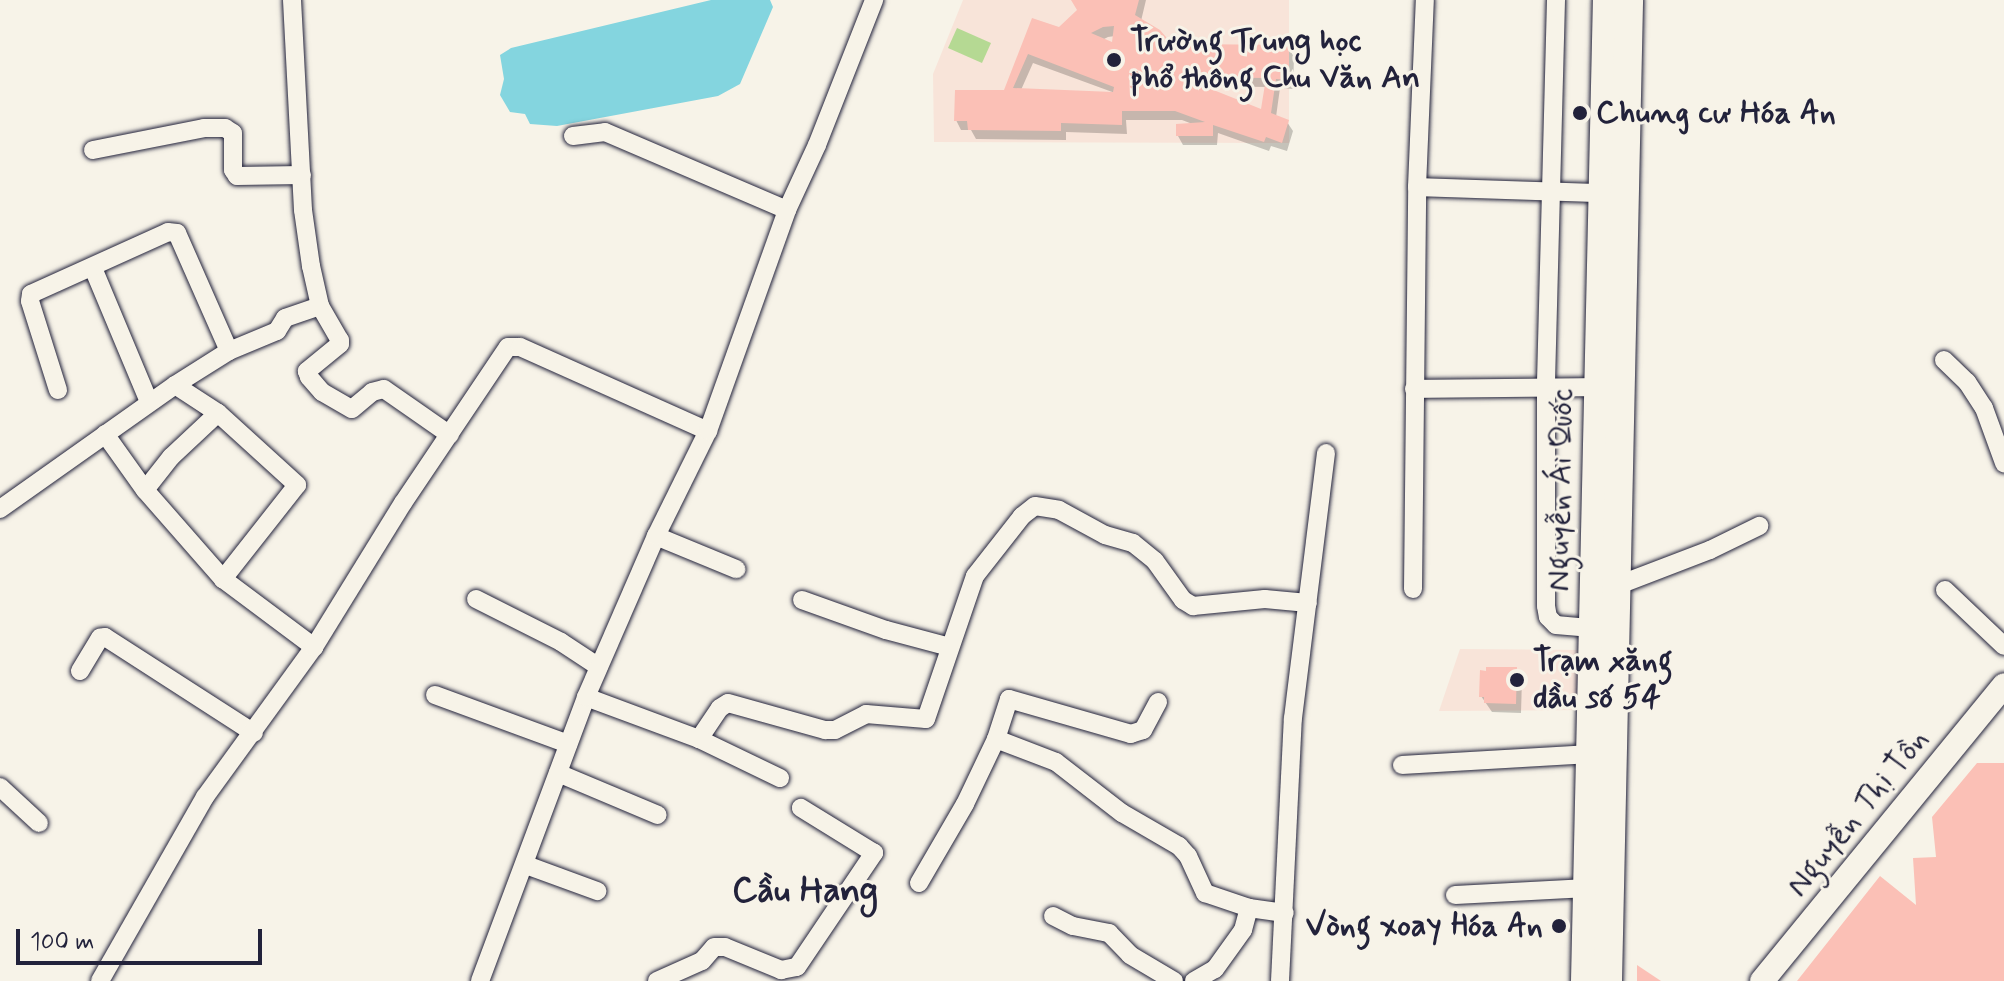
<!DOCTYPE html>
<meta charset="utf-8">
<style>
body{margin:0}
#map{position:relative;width:2004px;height:981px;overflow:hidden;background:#f7f3e8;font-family:Mynerve,sans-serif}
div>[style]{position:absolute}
.built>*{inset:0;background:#f8e4d9}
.green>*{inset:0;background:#b5d993}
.water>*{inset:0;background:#84d5df}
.shadow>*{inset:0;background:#0003}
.building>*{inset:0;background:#fbc0b6}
.roads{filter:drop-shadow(0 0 2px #22223b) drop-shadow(0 0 2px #22223b)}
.street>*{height:18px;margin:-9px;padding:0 9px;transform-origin:9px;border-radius:9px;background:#f7f3e8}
.secondary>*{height:24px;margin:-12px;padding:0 12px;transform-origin:12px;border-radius:12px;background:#f7f3e8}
.primary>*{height:28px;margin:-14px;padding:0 14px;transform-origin:14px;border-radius:14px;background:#f7f3e8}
.dots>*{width:22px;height:22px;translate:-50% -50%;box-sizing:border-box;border:4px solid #f7f3e8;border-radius:50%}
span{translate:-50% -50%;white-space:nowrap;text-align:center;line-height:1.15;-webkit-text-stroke:6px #f7f3e8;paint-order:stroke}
.poi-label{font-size:32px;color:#22223b;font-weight:700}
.left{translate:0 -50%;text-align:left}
.right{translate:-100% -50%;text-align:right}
.street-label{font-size:32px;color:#22223b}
.quarter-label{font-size:36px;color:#22223b;font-weight:700}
.scale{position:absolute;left:16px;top:929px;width:246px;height:36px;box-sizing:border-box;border:4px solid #22223b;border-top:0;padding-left:10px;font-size:24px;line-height:28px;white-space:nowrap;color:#22223b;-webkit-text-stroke:6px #f7f3e8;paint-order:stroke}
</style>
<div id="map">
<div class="built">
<i style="clip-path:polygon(963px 0,1289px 0,1289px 143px,934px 142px,933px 74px)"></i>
<i style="clip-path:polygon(1460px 649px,1584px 650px,1584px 710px,1439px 711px)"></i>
</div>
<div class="green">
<i style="clip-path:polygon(957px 28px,991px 43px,982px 63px,948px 48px)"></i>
</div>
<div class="water">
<i style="clip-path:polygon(711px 0,770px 0,773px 7px,740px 84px,718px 96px,557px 126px,530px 124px,525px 114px,510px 112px,500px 95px,504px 79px,500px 55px,511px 48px)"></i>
</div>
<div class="shadow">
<i style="clip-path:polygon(evenodd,1074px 0,1146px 0,1141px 21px,1171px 46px,1288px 47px,1294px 57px,1293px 89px,1280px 88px,1276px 117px,1287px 122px,1293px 131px,1287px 151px,1271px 146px,1269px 151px,1218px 133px,1217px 145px,1183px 145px,1178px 136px,1195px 125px,1182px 120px,1126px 120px,1127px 134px,1066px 132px,1066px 140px,976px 139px,971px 130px,961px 130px,956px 120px,1006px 92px,1033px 20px,1059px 29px,1079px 11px,1074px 0,1115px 36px,1114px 44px,1102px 40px,1108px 37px,1115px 36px,1074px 0,1033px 63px,1115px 93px,1021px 90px,1033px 63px,1074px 0,1200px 86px,1267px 87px,1263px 112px,1200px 86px)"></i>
<i style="clip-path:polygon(1516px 669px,1522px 679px,1521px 713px,1492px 712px,1481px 696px,1488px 673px)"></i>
</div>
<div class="building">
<i style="clip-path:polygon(evenodd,1071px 0,1139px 0,1135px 15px,1160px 30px,1172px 44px,1289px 45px,1289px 80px,1276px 79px,1271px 113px,1289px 120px,1282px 143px,1266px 137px,1264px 142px,1213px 125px,1213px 136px,1176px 136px,1176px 124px,1205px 122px,1175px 111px,1122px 111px,1122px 125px,1061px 123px,1061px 131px,968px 130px,967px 121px,954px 121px,955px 90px,1004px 90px,1032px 18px,1059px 27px,1077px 10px,1071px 0,1114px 26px,1112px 42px,1091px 33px,1103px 27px,1114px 26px,1071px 0,1028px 54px,1114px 87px,1113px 92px,1013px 88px,1028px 54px,1071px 0,1181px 77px,1266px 78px,1261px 109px,1181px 77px)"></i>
<i style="clip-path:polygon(1486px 667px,1517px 667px,1516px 704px,1484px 703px,1484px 697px,1479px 697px,1480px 670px,1486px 671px)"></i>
<i style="clip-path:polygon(1977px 763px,2004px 763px,2004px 981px,1797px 981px,1880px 876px,1916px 905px,1913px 858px,1936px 857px,1932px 817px)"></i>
<i style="clip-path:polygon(1637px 965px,1661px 981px,1637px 981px)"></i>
</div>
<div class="roads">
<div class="street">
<i style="left:292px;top:0;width:210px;rotate:87deg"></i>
<i style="left:303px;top:210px;width:57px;rotate:81.9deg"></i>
<i style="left:311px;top:266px;width:41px;rotate:77.3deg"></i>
<i style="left:320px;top:306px;width:39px;rotate:60deg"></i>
<i style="left:340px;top:340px;width:4px;rotate:90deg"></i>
<i style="left:340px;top:344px;width:43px;rotate:140.7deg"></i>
<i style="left:307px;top:371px;width:6px;rotate:72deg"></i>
<i style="left:309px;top:377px;width:20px;rotate:49deg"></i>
<i style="left:322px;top:392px;width:34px;rotate:30deg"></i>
<i style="left:352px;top:409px;width:26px;rotate:-40deg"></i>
<i style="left:372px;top:392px;width:12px;rotate:-14deg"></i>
<i style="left:384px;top:389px;width:80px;rotate:34.9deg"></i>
<i style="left:1556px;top:0;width:388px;rotate:91.5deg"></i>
<i style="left:1546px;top:388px;width:218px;rotate:90deg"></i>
<i style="left:1546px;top:606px;width:11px;rotate:80deg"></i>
<i style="left:1548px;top:617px;width:11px;rotate:45deg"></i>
<i style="left:1556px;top:625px;width:36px;rotate:5deg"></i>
<i style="left:573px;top:136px;width:32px;rotate:-7deg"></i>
<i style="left:605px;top:132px;width:198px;rotate:23.2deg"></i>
<i style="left:93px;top:150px;width:113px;rotate:-11.2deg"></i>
<i style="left:204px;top:128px;width:21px"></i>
<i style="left:225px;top:128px;width:9px;rotate:32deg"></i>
<i style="left:233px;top:133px;width:37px;rotate:90deg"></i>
<i style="left:233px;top:170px;width:7px;rotate:56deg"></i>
<i style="left:237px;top:176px;width:65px;rotate:-0.9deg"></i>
<i style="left:1417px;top:187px;width:185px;rotate:1.9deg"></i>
<i style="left:93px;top:268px;width:145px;rotate:67.3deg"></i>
<i style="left:1944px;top:360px;width:32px;rotate:44deg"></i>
<i style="left:1967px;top:382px;width:31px;rotate:57deg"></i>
<i style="left:1984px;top:408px;width:59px;rotate:70deg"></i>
<i style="left:175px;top:385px;width:51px;rotate:33.1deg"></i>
<i style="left:218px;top:413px;width:107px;rotate:42.3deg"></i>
<i style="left:297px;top:485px;width:120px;rotate:128.2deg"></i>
<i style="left:1414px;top:389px;width:182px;rotate:-0.6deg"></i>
<i style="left:58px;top:390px;width:93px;rotate:-107.5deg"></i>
<i style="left:30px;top:301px;width:7px;rotate:-82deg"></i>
<i style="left:31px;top:294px;width:150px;rotate:-24.3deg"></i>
<i style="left:168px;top:232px;width:9px;rotate:6deg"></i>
<i style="left:177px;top:233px;width:129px;rotate:66.2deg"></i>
<i style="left:218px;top:413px;width:64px;rotate:136.9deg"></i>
<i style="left:171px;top:457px;width:42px;rotate:128.2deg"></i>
<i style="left:145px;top:490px;width:118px;rotate:48.8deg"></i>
<i style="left:223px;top:579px;width:114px;rotate:36.8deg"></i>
<i style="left:105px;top:434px;width:69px;rotate:54.5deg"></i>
<i style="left:0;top:509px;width:214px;rotate:-35.3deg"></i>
<i style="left:175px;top:385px;width:64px;rotate:-32.2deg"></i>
<i style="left:229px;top:351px;width:52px;rotate:-22.6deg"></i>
<i style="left:277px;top:331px;width:15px;rotate:-58deg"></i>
<i style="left:285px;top:318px;width:37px;rotate:-19deg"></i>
<i style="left:656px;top:536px;width:87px;rotate:22.4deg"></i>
<i style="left:1616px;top:586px;width:101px;rotate:-21deg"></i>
<i style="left:1710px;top:550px;width:55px;rotate:-26.1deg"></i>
<i style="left:1413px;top:589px;width:402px;rotate:-89.4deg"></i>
<i style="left:1417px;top:187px;width:187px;rotate:-87.6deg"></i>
<i style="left:1945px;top:590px;width:81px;rotate:43.5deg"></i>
<i style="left:476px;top:599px;width:95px;rotate:26.8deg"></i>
<i style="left:561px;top:642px;width:45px;rotate:33.3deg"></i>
<i style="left:802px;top:600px;width:89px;rotate:19.7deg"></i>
<i style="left:886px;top:630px;width:66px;rotate:14.9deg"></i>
<i style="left:80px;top:671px;width:39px;rotate:-59deg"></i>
<i style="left:100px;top:638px;width:5px;rotate:-11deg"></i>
<i style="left:105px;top:637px;width:177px;rotate:32.8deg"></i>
<i style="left:435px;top:695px;width:142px;rotate:20.2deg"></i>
<i style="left:586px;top:697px;width:121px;rotate:20.4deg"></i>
<i style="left:699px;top:739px;width:37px;rotate:-56deg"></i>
<i style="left:720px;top:708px;width:9px;rotate:-32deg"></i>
<i style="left:728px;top:703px;width:101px;rotate:15.6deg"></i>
<i style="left:825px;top:730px;width:10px"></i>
<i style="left:835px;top:730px;width:35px;rotate:-27deg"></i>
<i style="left:866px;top:714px;width:60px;rotate:4.8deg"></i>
<i style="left:926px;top:719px;width:151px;rotate:-71.1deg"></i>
<i style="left:975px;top:576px;width:76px;rotate:-51.9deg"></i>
<i style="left:1022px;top:516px;width:16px;rotate:-38deg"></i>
<i style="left:1035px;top:506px;width:24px;rotate:9deg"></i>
<i style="left:1059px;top:510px;width:52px;rotate:28.5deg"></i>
<i style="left:1105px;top:535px;width:29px;rotate:16deg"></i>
<i style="left:1133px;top:543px;width:28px;rotate:39deg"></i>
<i style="left:1155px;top:561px;width:48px;rotate:54.3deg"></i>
<i style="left:1183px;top:600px;width:12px;rotate:31deg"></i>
<i style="left:1193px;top:606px;width:72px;rotate:-5.6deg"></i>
<i style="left:1265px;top:599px;width:43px;rotate:5.3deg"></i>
<i style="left:1158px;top:702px;width:32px;rotate:118deg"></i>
<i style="left:1143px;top:730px;width:13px;rotate:162deg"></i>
<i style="left:1131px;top:734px;width:127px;rotate:-164deg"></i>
<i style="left:1009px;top:699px;width:42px;rotate:108deg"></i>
<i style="left:996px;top:739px;width:64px;rotate:21deg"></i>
<i style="left:1056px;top:762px;width:83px;rotate:37.7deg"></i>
<i style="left:1122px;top:813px;width:66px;rotate:30.1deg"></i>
<i style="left:1179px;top:846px;width:13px;rotate:48deg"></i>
<i style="left:1188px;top:856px;width:41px;rotate:65.3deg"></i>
<i style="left:1205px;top:893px;width:46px;rotate:18.8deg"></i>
<i style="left:1249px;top:908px;width:36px;rotate:8deg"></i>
<i style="left:699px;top:739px;width:90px;rotate:25.7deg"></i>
<i style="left:1402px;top:765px;width:189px;rotate:-3.3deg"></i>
<i style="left:558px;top:773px;width:108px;rotate:22.8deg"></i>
<i style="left:0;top:787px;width:53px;rotate:42.7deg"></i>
<i style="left:526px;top:865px;width:76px;rotate:20.1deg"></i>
<i style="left:919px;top:883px;width:91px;rotate:-59.8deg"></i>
<i style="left:965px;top:804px;width:72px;rotate:-64.5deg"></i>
<i style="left:1455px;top:895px;width:133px;rotate:-3deg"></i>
<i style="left:1053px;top:916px;width:22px;rotate:27deg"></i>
<i style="left:1073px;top:926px;width:37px;rotate:11deg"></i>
<i style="left:1109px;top:933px;width:30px;rotate:46deg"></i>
<i style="left:1130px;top:955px;width:51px;rotate:30.6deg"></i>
<i style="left:100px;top:981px;width:212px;rotate:-60.3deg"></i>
<i style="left:205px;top:797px;width:185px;rotate:-54deg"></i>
<i style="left:314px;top:647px;width:169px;rotate:-58.3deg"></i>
<i style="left:403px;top:503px;width:188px;rotate:-56.1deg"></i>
<i style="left:508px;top:347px;width:12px"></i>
<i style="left:520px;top:347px;width:206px;rotate:24.1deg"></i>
<i style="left:480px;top:981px;width:303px;rotate:-69.5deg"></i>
<i style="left:586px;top:697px;width:176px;rotate:-66.5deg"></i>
<i style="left:656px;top:536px;width:117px;rotate:-63.7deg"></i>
<i style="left:708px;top:431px;width:235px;rotate:-70.3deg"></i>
<i style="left:787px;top:210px;width:72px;rotate:-65.2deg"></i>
<i style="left:817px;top:145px;width:156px;rotate:-68.5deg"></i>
<i style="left:657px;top:981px;width:49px;rotate:-24deg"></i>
<i style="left:702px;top:961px;width:18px;rotate:-49deg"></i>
<i style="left:714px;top:947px;width:11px"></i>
<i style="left:725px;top:947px;width:61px;rotate:22.3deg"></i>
<i style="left:781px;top:970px;width:16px;rotate:-11deg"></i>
<i style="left:797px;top:967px;width:138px;rotate:-56deg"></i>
<i style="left:874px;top:853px;width:86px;rotate:-148.3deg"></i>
<i style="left:1194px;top:981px;width:24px;rotate:-30deg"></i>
<i style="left:1215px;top:969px;width:48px;rotate:-54.3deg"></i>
<i style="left:1243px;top:930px;width:23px;rotate:-75deg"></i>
<i style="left:1280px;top:981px;width:263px;rotate:-87.2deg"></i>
<i style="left:1293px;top:718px;width:267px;rotate:-82.9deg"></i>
</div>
<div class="secondary">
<i style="left:1762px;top:981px;width:382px;rotate:-50.7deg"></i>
</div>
<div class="primary">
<i style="left:1585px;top:981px;width:981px;rotate:-88.72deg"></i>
<i style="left:1608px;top:981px;width:981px;rotate:-88.77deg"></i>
</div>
</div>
<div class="dots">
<i style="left:1114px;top:60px;background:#22223b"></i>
<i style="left:1580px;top:113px;background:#22223b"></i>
<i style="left:1517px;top:680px;background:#22223b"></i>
<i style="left:1559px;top:926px;background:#22223b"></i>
</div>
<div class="poi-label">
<span class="left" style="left:1130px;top:60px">Trường Trung học<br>phổ thông Chu Văn An</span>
<span class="left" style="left:1596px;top:113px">Chung cư Hóa An</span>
<span class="left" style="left:1533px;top:680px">Trạm xăng<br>dầu số 54</span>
<span class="right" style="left:1543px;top:926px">Vòng xoay Hóa An</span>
</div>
<div class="street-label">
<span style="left:1561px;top:490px;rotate:-89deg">Nguyễn Ái Quốc</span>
<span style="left:1858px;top:813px;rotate:-51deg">Nguyễn Thị Tồn</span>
</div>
<div class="quarter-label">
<span style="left:805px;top:892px">Cầu Hang</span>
</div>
<div class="scale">100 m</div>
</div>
